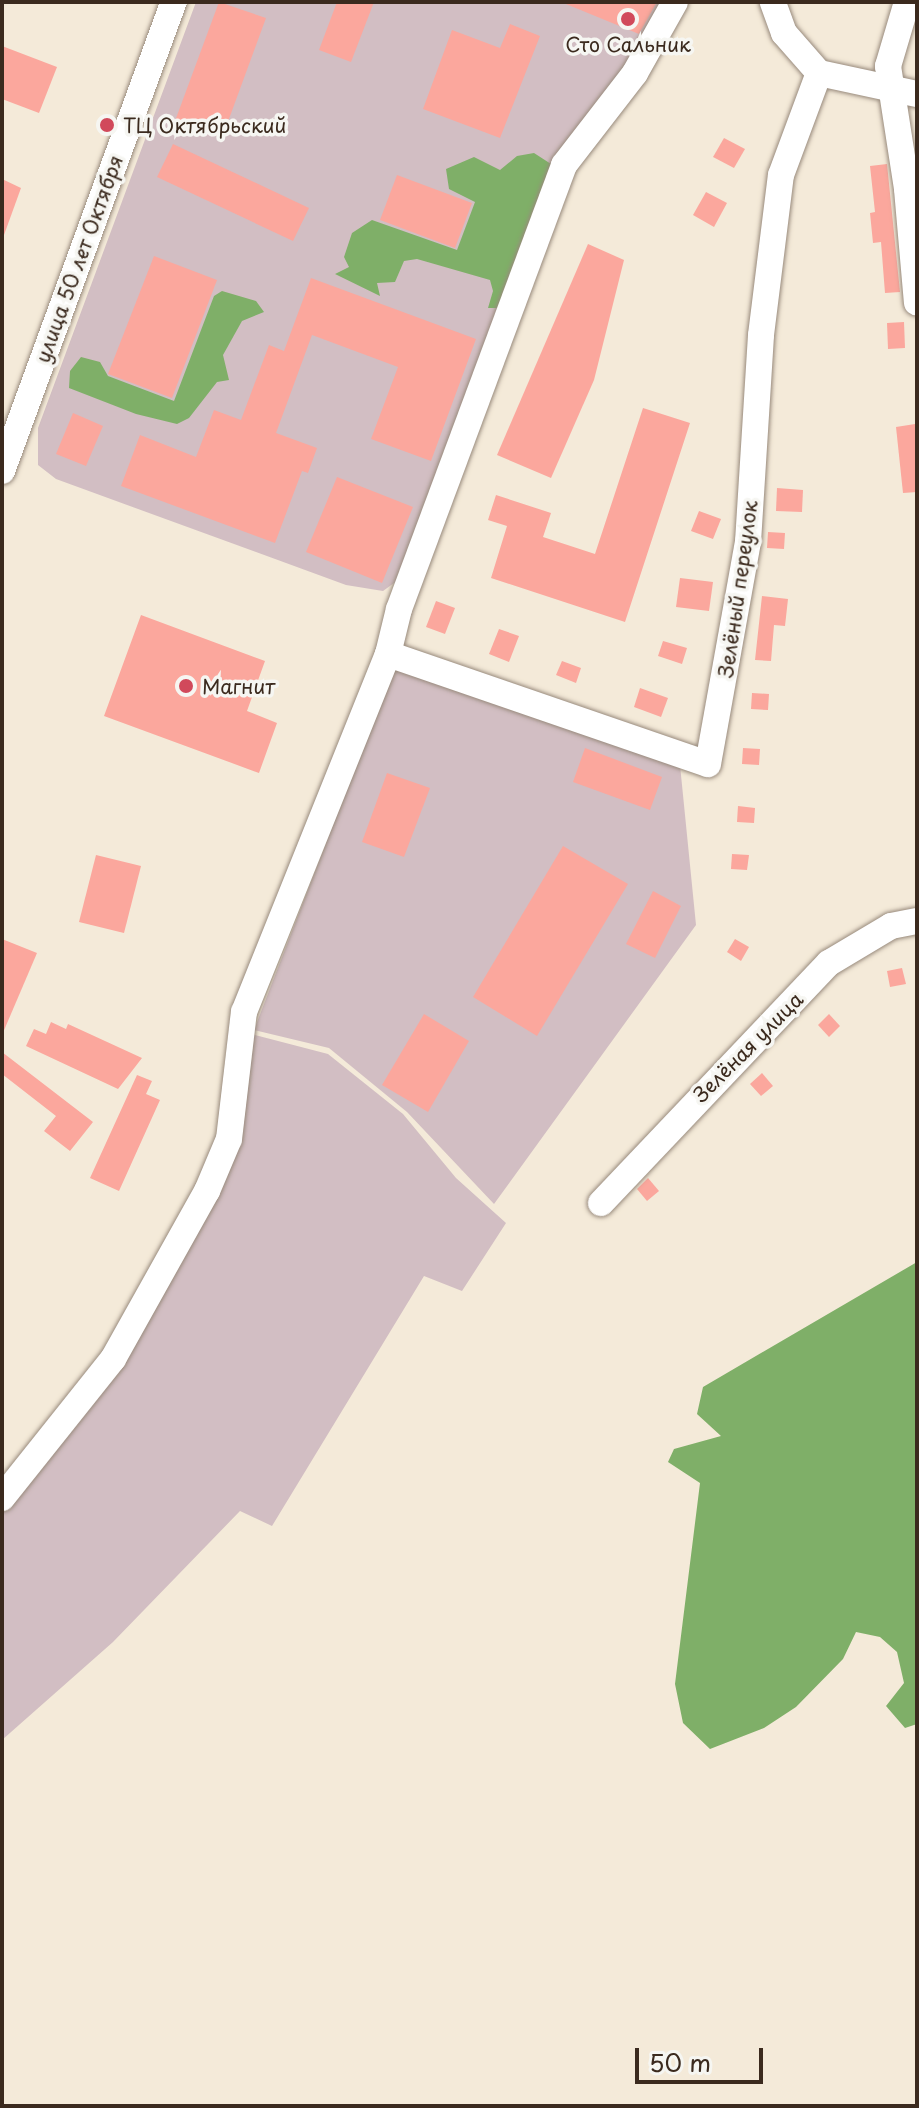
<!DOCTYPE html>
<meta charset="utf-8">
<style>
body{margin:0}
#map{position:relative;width:919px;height:2108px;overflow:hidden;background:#f4ead9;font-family:"Playpen Sans",sans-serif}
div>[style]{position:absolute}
.industrial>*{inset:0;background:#d2bec3}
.forest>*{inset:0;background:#7faf68}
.building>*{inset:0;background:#fba79d}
.roads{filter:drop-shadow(0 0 2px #988a7c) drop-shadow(0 0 2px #988a7c)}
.minor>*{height:26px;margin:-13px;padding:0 13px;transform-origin:13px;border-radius:13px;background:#fff}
.dots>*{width:22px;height:22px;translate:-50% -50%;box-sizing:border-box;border:4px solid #f6f6f2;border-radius:50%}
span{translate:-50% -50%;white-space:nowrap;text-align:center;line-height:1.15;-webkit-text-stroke:7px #f6f6f2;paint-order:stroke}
.poi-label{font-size:20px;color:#3b2a1e}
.left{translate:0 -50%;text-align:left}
.street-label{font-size:20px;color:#3b2a1e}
.frame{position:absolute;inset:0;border:4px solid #3b2a1e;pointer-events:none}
.scale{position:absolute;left:635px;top:2048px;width:128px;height:36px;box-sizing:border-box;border:4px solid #3b2a1e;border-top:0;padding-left:10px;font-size:24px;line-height:28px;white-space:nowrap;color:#3b2a1e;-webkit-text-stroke:6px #f6f6f2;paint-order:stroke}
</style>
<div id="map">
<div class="industrial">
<i style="clip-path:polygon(196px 2px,665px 2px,650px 38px,557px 164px,401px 578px,383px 591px,346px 585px,56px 479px,38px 465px,38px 428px)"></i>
<i style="clip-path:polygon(395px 664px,680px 765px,696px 925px,494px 1204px,407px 1112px,329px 1048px,254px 1030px)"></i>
<i style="clip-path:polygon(251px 1034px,328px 1054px,403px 1114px,456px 1178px,506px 1223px,462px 1291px,424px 1276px,272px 1526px,240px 1511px,113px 1642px,2px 1740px,2px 1510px,230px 1158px)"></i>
</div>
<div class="forest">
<i style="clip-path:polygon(534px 153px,551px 164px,498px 308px,488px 308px,493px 291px,490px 280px,417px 259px,404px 261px,395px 282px,377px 283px,380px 296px,335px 274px,349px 267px,344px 257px,352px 233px,372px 220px,457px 250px,475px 202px,449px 189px,446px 169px,474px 157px,500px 170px,517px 156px)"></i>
<i style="clip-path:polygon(222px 291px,256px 301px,264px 312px,242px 321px,223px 355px,229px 380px,217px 382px,189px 418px,177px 424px,136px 414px,69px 388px,70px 371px,81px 357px,100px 362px,108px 376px,174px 401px,214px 296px)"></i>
<i style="clip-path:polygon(917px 1262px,917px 1724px,905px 1728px,886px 1706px,904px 1683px,897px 1652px,880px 1637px,856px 1632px,843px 1659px,796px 1707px,764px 1728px,710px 1749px,683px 1723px,675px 1684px,700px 1483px,668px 1462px,674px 1449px,721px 1436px,697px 1414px,703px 1387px)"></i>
</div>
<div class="building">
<i style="clip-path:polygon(219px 2px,266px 18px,222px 138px,175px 121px)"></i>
<i style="clip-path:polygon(337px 2px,374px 2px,351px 62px,319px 50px)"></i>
<i style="clip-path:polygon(561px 2px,657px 2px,639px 34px)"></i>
<i style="clip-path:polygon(510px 24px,540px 36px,500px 138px,423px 109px,452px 30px,500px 48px)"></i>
<i style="clip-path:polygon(2px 46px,57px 67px,39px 113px,2px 99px)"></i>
<i style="clip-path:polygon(724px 138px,745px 149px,734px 168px,713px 157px)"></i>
<i style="clip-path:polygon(173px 144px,309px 208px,293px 241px,157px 177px)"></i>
<i style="clip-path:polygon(887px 164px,900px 292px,885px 293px,881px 242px,873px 243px,870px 213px,875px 212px,870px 166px)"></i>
<i style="clip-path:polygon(397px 175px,472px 203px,455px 248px,380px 220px)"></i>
<i style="clip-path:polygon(2px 179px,21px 188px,4px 235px,2px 235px)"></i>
<i style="clip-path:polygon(706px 192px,727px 203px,714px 227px,693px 215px)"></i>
<i style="clip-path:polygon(588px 244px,624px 260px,594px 380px,551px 478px,497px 455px)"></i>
<i style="clip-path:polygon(154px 256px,217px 280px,172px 398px,108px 374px)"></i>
<i style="clip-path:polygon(311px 278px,476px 339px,431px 461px,371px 439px,398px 367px,312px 335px,276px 433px,317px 448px,308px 473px,302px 471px,275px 543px,121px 486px,140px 435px,196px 457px,214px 410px,241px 420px,269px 345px,284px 351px)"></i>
<i style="clip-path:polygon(904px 322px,905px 348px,888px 349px,887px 323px)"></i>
<i style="clip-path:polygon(643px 408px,690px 423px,625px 622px,491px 578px,507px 526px,488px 520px,496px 495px,551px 513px,543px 537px,595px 554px)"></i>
<i style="clip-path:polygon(73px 413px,103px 426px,86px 466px,56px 454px)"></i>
<i style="clip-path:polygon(915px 424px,917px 492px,903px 493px,896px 427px)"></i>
<i style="clip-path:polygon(337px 477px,413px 507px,382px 583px,306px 552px)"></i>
<i style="clip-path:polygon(777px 488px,803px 490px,802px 512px,776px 511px)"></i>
<i style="clip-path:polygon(699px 511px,721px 519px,713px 539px,691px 531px)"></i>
<i style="clip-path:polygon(768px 532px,785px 533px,784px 549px,767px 548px)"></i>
<i style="clip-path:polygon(680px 578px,713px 582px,709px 611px,676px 607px)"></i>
<i style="clip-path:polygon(762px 596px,788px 599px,785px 626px,774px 625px,771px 661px,755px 660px)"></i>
<i style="clip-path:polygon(436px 601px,455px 608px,445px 634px,426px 627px)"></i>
<i style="clip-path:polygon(141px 615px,265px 661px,247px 711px,277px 723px,259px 773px,104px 716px)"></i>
<i style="clip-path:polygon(499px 629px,519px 636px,509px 662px,489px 654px)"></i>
<i style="clip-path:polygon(663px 641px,687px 648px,682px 664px,658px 656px)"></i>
<i style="clip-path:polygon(562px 661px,581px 668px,576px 683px,556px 675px)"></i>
<i style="clip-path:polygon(640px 688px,668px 698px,661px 717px,634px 707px)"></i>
<i style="clip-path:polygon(752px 693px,769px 694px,768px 710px,751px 709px)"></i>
<i style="clip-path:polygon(585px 748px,662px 777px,650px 810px,573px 782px)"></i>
<i style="clip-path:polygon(743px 748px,760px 749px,759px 765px,742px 764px)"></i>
<i style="clip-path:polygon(387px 773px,430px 788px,404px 857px,362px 842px)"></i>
<i style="clip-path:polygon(738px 806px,755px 808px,754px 823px,737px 822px)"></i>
<i style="clip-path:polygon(563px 846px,628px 884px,537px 1036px,473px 997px)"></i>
<i style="clip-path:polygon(732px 854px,749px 855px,747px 870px,731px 869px)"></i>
<i style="clip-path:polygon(96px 855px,141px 866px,124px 933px,79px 922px)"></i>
<i style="clip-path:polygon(653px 891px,681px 906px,655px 958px,626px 944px)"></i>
<i style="clip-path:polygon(2px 939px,37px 953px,2px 1035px)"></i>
<i style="clip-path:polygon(735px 939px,749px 947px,741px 961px,727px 952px)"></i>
<i style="clip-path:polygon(902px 968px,906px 984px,890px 987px,887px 971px)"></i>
<i style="clip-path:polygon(424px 1014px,469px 1041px,428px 1112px,382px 1085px)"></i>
<i style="clip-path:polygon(829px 1014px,840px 1026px,829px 1037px,818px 1025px)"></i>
<i style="clip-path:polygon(51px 1022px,66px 1029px,68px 1024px,142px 1058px,118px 1089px,26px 1046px,34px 1029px,46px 1034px)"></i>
<i style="clip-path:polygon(2px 1052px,93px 1122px,70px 1151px,44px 1131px,56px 1116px,2px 1074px)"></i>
<i style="clip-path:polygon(762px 1073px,773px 1086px,761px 1096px,750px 1084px)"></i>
<i style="clip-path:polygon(137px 1075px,152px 1081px,146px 1094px,160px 1100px,119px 1191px,90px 1178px)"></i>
<i style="clip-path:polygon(648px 1178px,659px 1191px,647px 1201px,637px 1189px)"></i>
</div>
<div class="roads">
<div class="minor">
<i style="left:907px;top:2px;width:67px;rotate:106.5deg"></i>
<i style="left:888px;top:66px;width:124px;rotate:81.2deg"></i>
<i style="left:907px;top:189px;width:114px;rotate:85deg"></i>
<i style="left:819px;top:73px;width:100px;rotate:12.1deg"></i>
<i style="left:2px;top:471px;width:500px;rotate:-69.9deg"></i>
<i style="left:388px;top:654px;width:338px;rotate:19deg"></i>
<i style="left:708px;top:764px;width:226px;rotate:-79.8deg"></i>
<i style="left:748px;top:542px;width:207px;rotate:-86.4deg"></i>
<i style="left:761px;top:335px;width:161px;rotate:-82.9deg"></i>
<i style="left:781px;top:175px;width:109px;rotate:-69.6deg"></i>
<i style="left:819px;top:73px;width:53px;rotate:-131.2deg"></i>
<i style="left:784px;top:33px;width:33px;rotate:-110deg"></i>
<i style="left:601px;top:1203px;width:331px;rotate:-46.5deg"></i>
<i style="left:829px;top:963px;width:72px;rotate:-30.8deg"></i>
<i style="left:891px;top:926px;width:26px;rotate:-11deg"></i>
<i style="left:2px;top:1498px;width:178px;rotate:-51.4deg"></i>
<i style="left:113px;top:1359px;width:193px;rotate:-60.8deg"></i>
<i style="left:207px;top:1191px;width:56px;rotate:-67.1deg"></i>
<i style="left:229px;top:1139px;width:128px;rotate:-83.3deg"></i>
<i style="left:244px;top:1012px;width:386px;rotate:-68.1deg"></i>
<i style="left:388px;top:654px;width:46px;rotate:-76.3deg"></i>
<i style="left:399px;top:609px;width:474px;rotate:-69.6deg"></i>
<i style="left:564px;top:165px;width:116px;rotate:-52.3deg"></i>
<i style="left:635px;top:73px;width:81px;rotate:-60.6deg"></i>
</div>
</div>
<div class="dots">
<i style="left:628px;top:19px;background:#d1495b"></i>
<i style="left:107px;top:125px;background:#d1495b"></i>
<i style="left:186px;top:686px;background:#d1495b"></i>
</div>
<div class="poi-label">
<span style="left:628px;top:44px">Сто Сальник</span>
<span class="left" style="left:123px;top:125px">ТЦ Октябрьский</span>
<span class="left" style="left:202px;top:686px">Магнит</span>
</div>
<div class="street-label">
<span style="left:79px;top:259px;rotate:-70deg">улица 50 лет Октября</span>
<span style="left:738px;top:589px;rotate:-82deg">Зелёный переулок</span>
<span style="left:748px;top:1047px;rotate:-45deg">Зелёная улица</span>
</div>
<div class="frame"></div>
<div class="scale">50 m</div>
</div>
